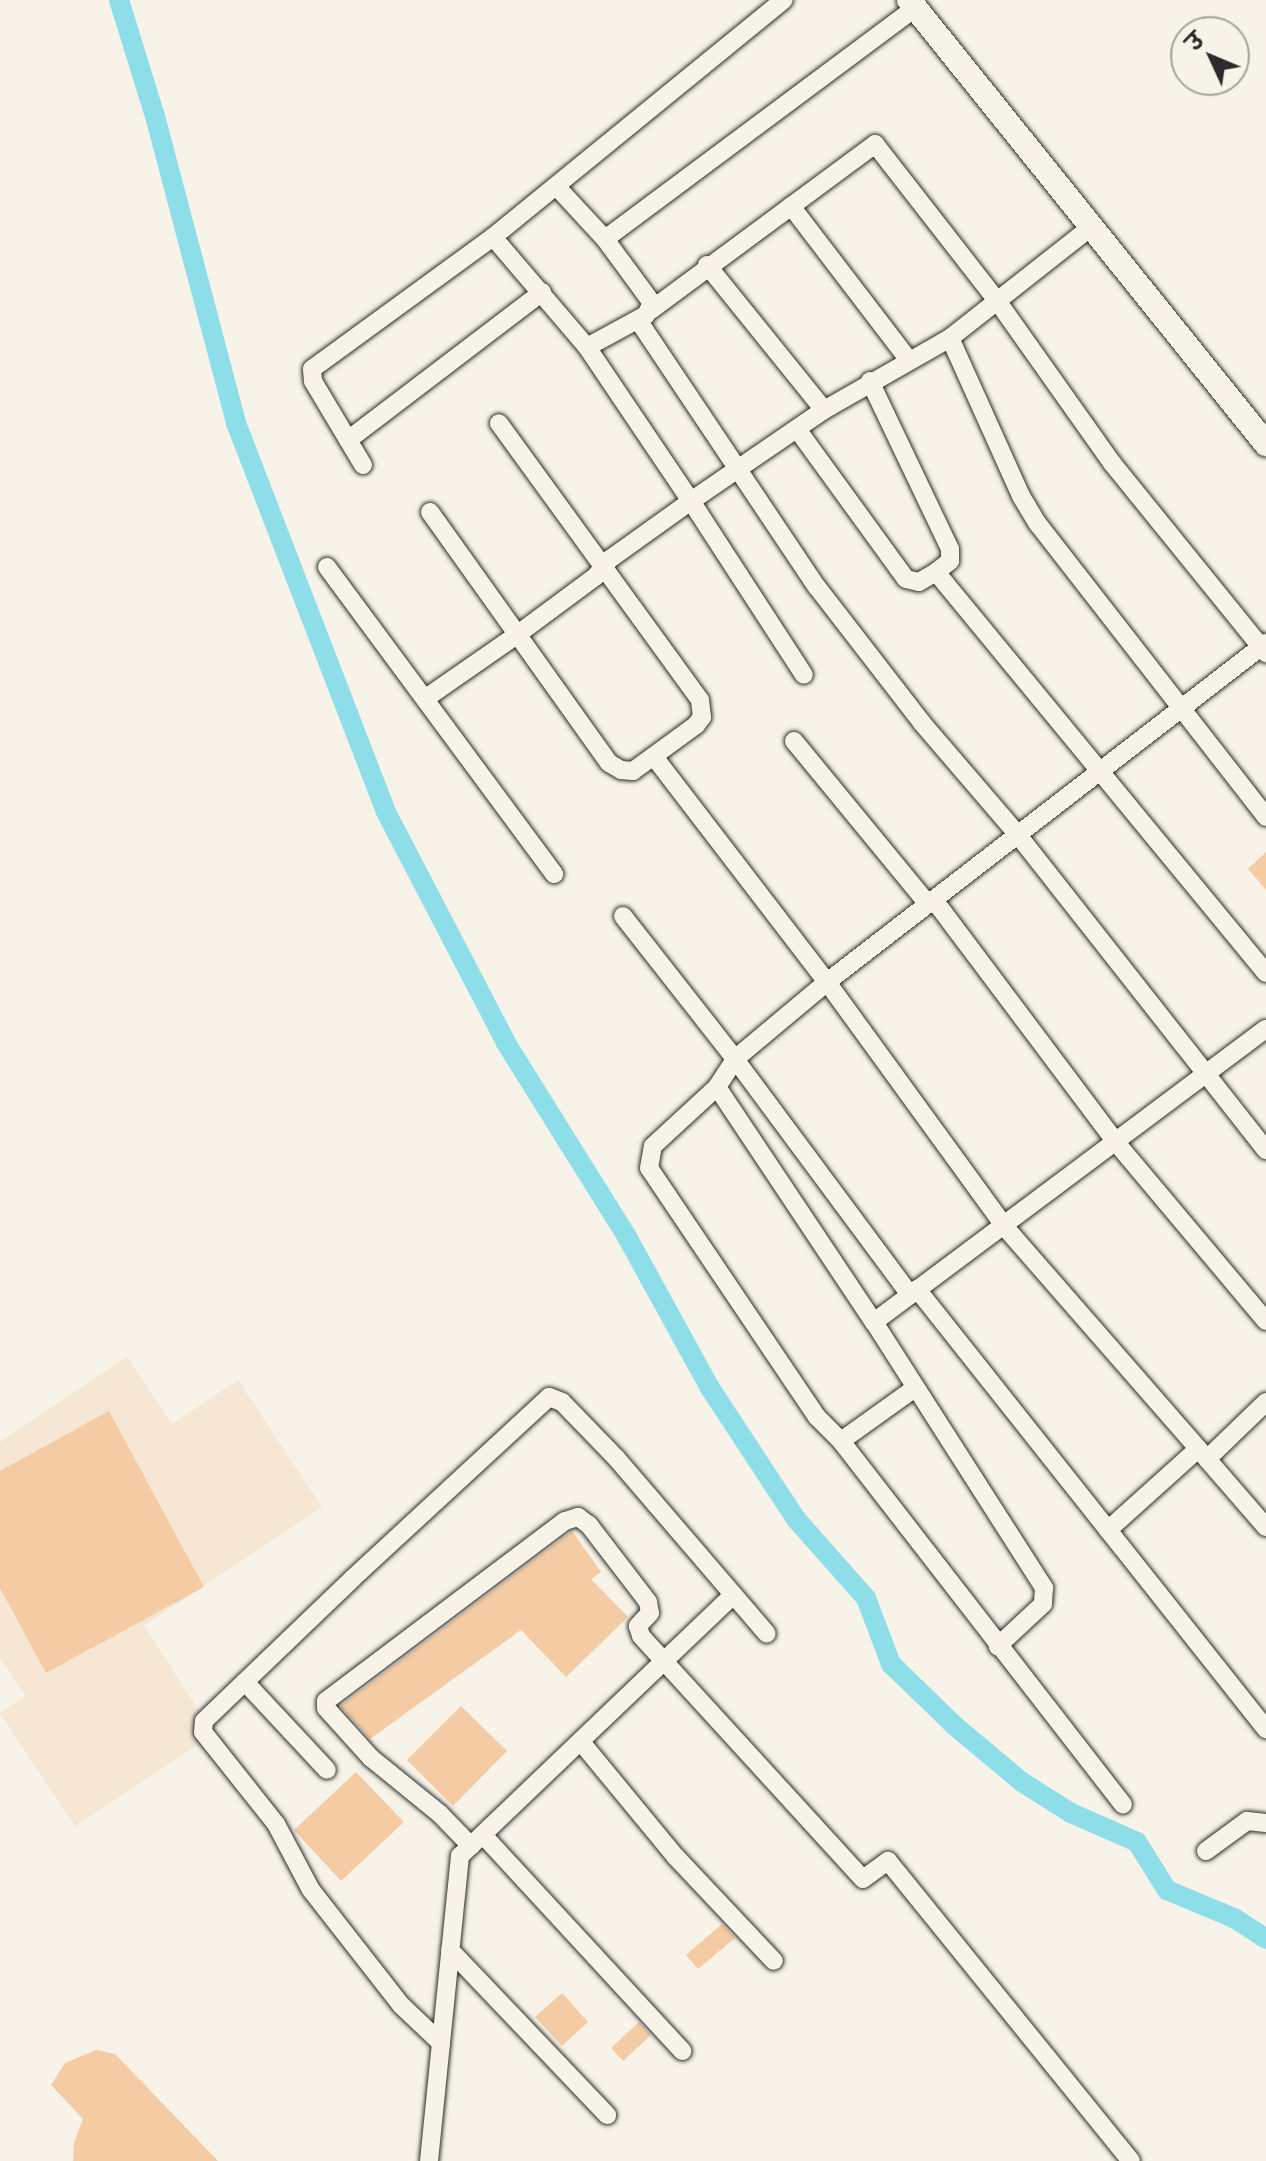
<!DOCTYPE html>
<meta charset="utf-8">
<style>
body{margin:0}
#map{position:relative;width:1266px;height:2161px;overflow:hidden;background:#f7f3e8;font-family:"Playpen Sans","Playpen Sans Deva",sans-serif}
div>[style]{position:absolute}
.built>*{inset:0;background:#f6e7d4}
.canal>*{height:20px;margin:-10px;padding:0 10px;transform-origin:10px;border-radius:10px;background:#8ddee8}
.building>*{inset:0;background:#f5cba4}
.roads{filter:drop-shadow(0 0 2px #2b2b2b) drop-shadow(0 0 2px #2b2b2b)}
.minor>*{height:18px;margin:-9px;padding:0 9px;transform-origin:9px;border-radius:9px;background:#f7f3e8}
.tertiary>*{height:24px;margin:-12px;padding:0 12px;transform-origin:12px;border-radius:12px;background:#f7f3e8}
span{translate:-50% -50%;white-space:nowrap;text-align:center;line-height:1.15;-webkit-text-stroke:6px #f7f3e8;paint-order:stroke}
.north{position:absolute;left:1170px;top:16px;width:80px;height:80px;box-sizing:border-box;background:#f7f3e8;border:2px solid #a5a39c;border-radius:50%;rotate:314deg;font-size:22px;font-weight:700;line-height:32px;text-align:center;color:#2b2b2b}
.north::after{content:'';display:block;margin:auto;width:28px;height:36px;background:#2b2b2b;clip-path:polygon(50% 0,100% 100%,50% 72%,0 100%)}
</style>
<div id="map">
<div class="built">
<i style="clip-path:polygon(127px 1357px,172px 1424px,238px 1380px,322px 1507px,144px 1626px,214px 1734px,75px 1826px,0 1713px,26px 1696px,0 1657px,0 1442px)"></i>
</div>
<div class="canal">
<i style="left:119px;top:0;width:121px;rotate:72.8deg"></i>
<i style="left:155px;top:116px;width:318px;rotate:75.2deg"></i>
<i style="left:236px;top:423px;width:417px;rotate:68.9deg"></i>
<i style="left:386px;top:812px;width:260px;rotate:62.5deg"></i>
<i style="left:506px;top:1043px;width:229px;rotate:58deg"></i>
<i style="left:627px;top:1237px;width:172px;rotate:61.2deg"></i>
<i style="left:710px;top:1388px;width:157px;rotate:56.7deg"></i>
<i style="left:796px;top:1519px;width:106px;rotate:48.5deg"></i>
<i style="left:866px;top:1598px;width:71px;rotate:69.3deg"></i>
<i style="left:891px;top:1664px;width:89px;rotate:44.1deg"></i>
<i style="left:955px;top:1726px;width:87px;rotate:39.9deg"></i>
<i style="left:1022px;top:1782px;width:58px;rotate:32.3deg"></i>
<i style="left:1071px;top:1813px;width:72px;rotate:23.7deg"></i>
<i style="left:1137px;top:1842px;width:57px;rotate:58deg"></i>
<i style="left:1167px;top:1890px;width:73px;rotate:22.7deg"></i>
<i style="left:1234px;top:1918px;width:38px;rotate:33deg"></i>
</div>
<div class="building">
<i style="clip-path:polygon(1266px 852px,1266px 890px,1248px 869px)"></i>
<i style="clip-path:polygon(109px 1411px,204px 1587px,46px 1673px,0 1588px,0 1471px)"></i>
<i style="clip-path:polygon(572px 1531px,601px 1572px,591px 1579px,628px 1617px,566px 1677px,521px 1630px,370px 1739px,340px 1706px)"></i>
<i style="clip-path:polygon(461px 1706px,507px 1751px,453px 1806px,407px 1760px)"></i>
<i style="clip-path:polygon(356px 1772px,404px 1822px,341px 1881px,294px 1830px)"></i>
<i style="clip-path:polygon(722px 1924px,735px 1938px,698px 1969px,686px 1955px)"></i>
<i style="clip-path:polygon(562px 1993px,588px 2022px,562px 2046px,535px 2017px)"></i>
<i style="clip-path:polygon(639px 2022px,651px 2035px,623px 2061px,611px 2048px)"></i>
<i style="clip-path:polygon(96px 2050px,115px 2054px,218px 2161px,73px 2161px,74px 2143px,83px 2119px,51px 2085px,65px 2063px)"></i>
</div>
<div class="roads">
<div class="minor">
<i style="left:556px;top:186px;width:72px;rotate:47.2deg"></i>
<i style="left:605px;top:239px;width:79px;rotate:53.7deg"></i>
<i style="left:652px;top:303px;width:13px;rotate:117deg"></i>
<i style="left:646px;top:315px;width:67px;rotate:151.5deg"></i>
<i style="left:791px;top:206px;width:193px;rotate:52.6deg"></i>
<i style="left:493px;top:237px;width:145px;rotate:49.5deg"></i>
<i style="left:587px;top:347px;width:186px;rotate:56deg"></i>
<i style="left:691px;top:501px;width:161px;rotate:-34.4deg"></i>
<i style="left:824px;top:410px;width:145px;rotate:-29.7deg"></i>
<i style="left:950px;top:338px;width:179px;rotate:-38.2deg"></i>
<i style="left:605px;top:239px;width:387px;rotate:-36.7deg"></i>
<i style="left:707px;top:265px;width:186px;rotate:51.1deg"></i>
<i style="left:651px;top:310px;width:279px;rotate:-36.5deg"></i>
<i style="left:875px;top:144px;width:200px;rotate:52.1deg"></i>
<i style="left:998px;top:302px;width:197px;rotate:54.7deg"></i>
<i style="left:1112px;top:463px;width:245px;rotate:51deg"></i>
<i style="left:638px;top:320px;width:321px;rotate:56.2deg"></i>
<i style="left:817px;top:587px;width:172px;rotate:52.3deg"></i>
<i style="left:922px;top:723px;width:148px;rotate:49.4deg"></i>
<i style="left:1018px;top:835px;width:401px;rotate:51.8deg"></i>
<i style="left:950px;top:338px;width:173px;rotate:65.8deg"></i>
<i style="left:1021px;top:496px;width:33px;rotate:59deg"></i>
<i style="left:1038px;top:524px;width:371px;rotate:52.1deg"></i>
<i style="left:797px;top:429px;width:185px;rotate:54deg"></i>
<i style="left:906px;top:579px;width:13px;rotate:13deg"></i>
<i style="left:919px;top:582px;width:20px;rotate:-30deg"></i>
<i style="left:936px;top:572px;width:18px;rotate:-38deg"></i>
<i style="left:950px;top:561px;width:12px;rotate:-90deg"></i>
<i style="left:950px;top:549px;width:186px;rotate:-115.5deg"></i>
<i style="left:348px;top:440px;width:244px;rotate:-37.3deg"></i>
<i style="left:363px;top:465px;width:98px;rotate:-120.8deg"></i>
<i style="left:313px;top:381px;width:12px;rotate:-95deg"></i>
<i style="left:312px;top:369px;width:224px;rotate:-36.1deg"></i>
<i style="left:493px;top:237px;width:375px;rotate:-39.2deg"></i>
<i style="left:430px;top:512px;width:308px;rotate:54.5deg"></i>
<i style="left:609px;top:763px;width:14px;rotate:30deg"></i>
<i style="left:621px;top:770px;width:12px;rotate:5deg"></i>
<i style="left:633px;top:771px;width:78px;rotate:-36.1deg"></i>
<i style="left:696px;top:725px;width:10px;rotate:-53deg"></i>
<i style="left:702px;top:717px;width:17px;rotate:-97deg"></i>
<i style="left:700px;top:700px;width:342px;rotate:-126deg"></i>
<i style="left:327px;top:567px;width:382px;rotate:53.5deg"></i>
<i style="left:936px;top:572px;width:519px;rotate:50.55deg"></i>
<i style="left:426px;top:698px;width:112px;rotate:-34.8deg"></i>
<i style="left:518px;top:634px;width:97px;rotate:-36.6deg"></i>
<i style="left:596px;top:576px;width:22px;rotate:-51deg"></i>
<i style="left:610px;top:559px;width:100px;rotate:-35.6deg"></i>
<i style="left:691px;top:501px;width:207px;rotate:57deg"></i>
<i style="left:794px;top:741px;width:211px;rotate:50.6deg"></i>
<i style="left:655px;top:758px;width:282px;rotate:52.5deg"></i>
<i style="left:827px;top:982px;width:301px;rotate:54deg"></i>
<i style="left:1004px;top:1226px;width:309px;rotate:48.9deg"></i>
<i style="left:1207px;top:1459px;width:82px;rotate:-44deg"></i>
<i style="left:934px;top:900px;width:300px;rotate:53.1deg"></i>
<i style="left:1114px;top:1140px;width:236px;rotate:50deg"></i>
<i style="left:623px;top:916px;width:182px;rotate:51.9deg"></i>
<i style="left:735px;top:1059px;width:294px;rotate:53.4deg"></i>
<i style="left:717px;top:1087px;width:283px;rotate:56.3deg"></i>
<i style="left:874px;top:1322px;width:316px;rotate:57.4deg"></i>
<i style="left:1044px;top:1588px;width:16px;rotate:94deg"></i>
<i style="left:1043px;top:1604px;width:62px;rotate:137deg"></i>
<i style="left:917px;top:1289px;width:562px;rotate:51.58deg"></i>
<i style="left:874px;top:1322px;width:489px;rotate:-36.8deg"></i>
<i style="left:915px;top:1388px;width:91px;rotate:144.4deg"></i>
<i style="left:841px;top:1441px;width:460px;rotate:52.2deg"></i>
<i style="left:841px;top:1441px;width:34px;rotate:-135deg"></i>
<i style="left:817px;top:1417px;width:300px;rotate:-124deg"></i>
<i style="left:649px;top:1168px;width:22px;rotate:-80deg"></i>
<i style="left:653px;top:1146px;width:87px;rotate:-42.7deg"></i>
<i style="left:717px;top:1087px;width:33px;rotate:-57deg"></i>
<i style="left:735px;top:1059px;width:120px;rotate:-39.9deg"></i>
<i style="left:827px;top:982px;width:555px;rotate:-37.68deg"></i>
<i style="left:1207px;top:1459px;width:90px;rotate:49.1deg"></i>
<i style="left:1108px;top:1530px;width:121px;rotate:-42deg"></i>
<i style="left:245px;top:1682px;width:120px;rotate:47deg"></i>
<i style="left:581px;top:1742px;width:148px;rotate:50.5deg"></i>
<i style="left:675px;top:1856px;width:144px;rotate:46.7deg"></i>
<i style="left:483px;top:1835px;width:294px;rotate:47.3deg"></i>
<i style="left:471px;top:1846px;width:45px;rotate:-134.1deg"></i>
<i style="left:440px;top:1814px;width:89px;rotate:-140.9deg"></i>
<i style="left:371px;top:1758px;width:67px;rotate:-132deg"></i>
<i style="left:326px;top:1708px;width:7px;rotate:-90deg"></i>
<i style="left:326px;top:1701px;width:299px;rotate:-37deg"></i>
<i style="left:565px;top:1521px;width:14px;rotate:-17deg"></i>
<i style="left:578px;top:1517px;width:14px;rotate:36deg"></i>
<i style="left:589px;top:1525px;width:97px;rotate:52.5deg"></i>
<i style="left:648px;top:1602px;width:11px;rotate:80deg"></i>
<i style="left:650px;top:1613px;width:18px;rotate:133deg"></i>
<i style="left:638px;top:1626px;width:10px;rotate:73deg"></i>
<i style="left:641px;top:1636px;width:329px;rotate:47.6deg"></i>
<i style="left:863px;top:1879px;width:31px;rotate:-36deg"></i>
<i style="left:888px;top:1861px;width:386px;rotate:51deg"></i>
<i style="left:1206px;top:1851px;width:51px;rotate:-36.2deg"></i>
<i style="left:1247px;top:1821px;width:19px;rotate:6deg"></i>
<i style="left:450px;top:1950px;width:228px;rotate:46.4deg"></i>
<i style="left:441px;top:2043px;width:55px;rotate:-136.5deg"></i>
<i style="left:401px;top:2005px;width:146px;rotate:-128deg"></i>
<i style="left:311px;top:1890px;width:75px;rotate:-117.9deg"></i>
<i style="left:276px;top:1824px;width:117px;rotate:-128.4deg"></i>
<i style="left:203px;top:1732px;width:11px;rotate:-85deg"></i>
<i style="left:204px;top:1721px;width:207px;rotate:-43.8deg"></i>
<i style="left:353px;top:1578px;width:267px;rotate:-42.7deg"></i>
<i style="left:549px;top:1397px;width:14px;rotate:21deg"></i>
<i style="left:562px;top:1402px;width:79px;rotate:46deg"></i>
<i style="left:617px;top:1459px;width:230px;rotate:49.4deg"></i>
<i style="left:429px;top:2161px;width:307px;rotate:-84.2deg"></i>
<i style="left:460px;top:1856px;width:378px;rotate:-43.7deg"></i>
</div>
<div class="tertiary">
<i style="left:909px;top:0;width:570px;rotate:51.2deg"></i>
</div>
</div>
<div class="north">उ</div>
</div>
